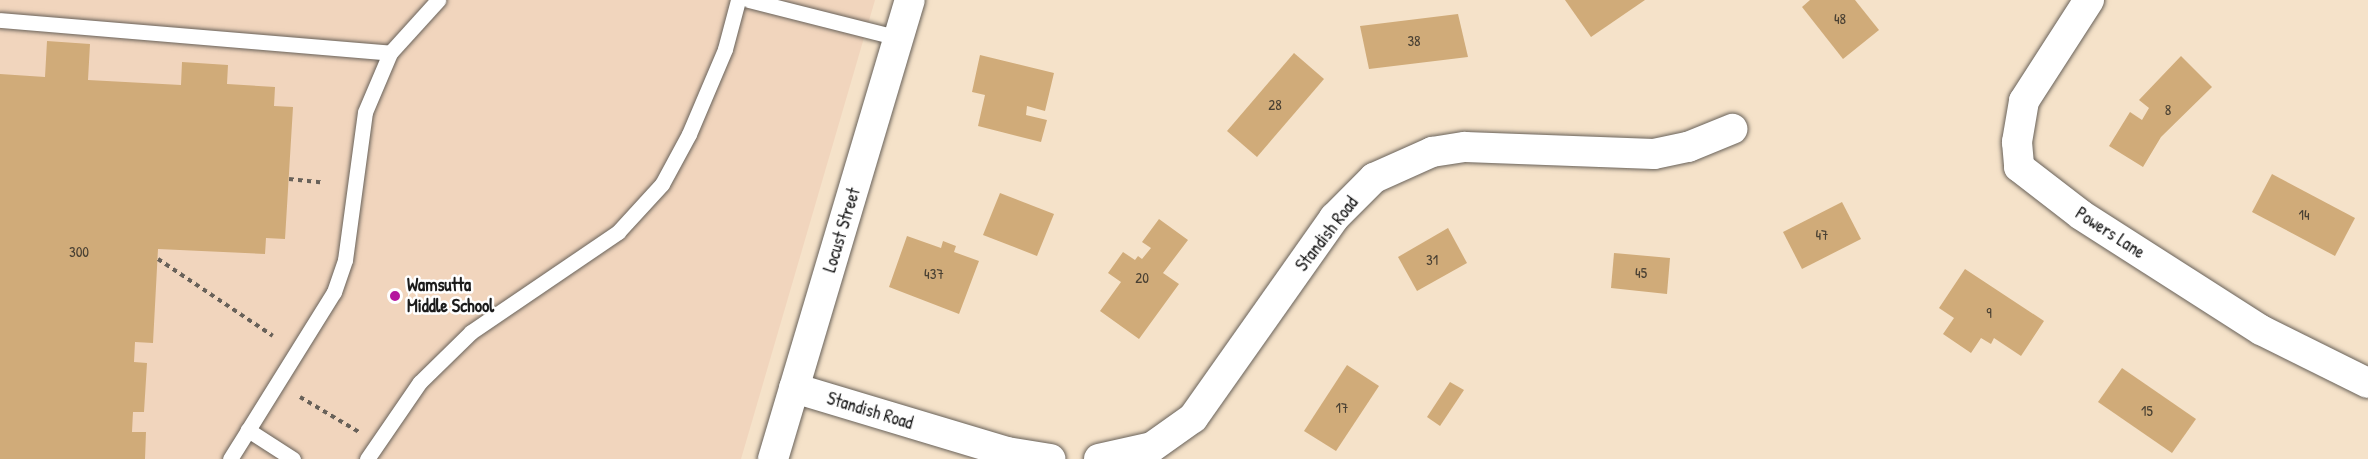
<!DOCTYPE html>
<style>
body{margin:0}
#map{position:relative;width:2368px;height:459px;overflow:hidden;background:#f5e2c9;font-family:"Patrick Hand",sans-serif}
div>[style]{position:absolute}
.built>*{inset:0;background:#f1d5bd}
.building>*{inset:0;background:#d0ab79}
.path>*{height:4px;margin-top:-2px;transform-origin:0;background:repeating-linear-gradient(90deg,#686159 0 4.5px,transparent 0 9px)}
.roads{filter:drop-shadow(0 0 2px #686159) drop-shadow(0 0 2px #686159)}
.lane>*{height:15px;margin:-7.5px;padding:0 7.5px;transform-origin:7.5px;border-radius:7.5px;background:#fff}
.street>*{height:30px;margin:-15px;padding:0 15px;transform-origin:15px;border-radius:15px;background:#fff}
.dots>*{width:16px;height:16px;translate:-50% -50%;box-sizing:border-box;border:3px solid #fff;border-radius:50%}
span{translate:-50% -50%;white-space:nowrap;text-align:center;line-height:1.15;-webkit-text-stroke:5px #fff;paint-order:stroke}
.number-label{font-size:15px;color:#494033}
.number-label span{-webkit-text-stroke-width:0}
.street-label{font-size:18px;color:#1c1c1c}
.poi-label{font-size:18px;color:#1c1c1c;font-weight:700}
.left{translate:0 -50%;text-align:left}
</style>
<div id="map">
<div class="built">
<i style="clip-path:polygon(0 0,875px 0,741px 459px,0 459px)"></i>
</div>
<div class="building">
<i style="clip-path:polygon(1565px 0,1645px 0,1591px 37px)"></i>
<i style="clip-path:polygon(1810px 0,1855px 0,1879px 30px,1843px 59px,1802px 7px)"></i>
<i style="clip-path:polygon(1458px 14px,1468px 57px,1369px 69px,1360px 26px)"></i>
<i style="clip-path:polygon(47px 41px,90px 44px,88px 80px,181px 85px,182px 62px,228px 65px,227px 84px,275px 87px,274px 106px,293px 107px,285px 239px,266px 238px,265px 254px,158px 249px,153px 343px,135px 342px,134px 362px,147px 363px,144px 412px,133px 412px,132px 432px,146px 432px,145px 459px,0 459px,0 74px,45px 77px)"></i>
<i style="clip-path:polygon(1294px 53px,1324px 79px,1257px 157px,1227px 131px)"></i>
<i style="clip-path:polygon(980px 55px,1054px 73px,1045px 111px,1027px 106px,1026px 115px,1047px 120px,1041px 142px,978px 126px,985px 95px,972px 92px)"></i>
<i style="clip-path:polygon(2181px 56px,2212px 87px,2161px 137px,2143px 167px,2109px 146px,2130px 112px,2142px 120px,2149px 108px,2139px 100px)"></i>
<i style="clip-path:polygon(2272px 174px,2355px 218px,2335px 256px,2252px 212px)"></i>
<i style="clip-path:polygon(1000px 193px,1054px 214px,1037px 256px,983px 235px)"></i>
<i style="clip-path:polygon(1842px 202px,1861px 239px,1802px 269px,1783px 232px)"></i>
<i style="clip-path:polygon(1159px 219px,1188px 240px,1163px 273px,1179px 284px,1139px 339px,1100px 311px,1121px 282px,1108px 273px,1123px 252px,1135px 260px,1138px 256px,1142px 259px,1151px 248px,1142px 242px)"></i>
<i style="clip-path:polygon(1448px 228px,1467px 263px,1417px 291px,1398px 257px)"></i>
<i style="clip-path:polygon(907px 236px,941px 248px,943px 241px,956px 246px,954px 252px,979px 261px,959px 314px,889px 287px)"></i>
<i style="clip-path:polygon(1614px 253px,1670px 258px,1667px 294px,1611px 288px)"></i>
<i style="clip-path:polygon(1965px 269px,2044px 321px,2021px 356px,1994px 338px,1991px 344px,1981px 338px,1971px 353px,1943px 334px,1954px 318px,1939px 308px)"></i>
<i style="clip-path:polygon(1347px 365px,1379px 386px,1336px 451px,1304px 431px)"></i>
<i style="clip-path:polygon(2122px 368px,2196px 419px,2172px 453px,2098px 402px)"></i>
<i style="clip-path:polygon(1450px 382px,1464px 390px,1440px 426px,1427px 417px)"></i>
</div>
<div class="path">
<i style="left:289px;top:179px;width:36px;rotate:6deg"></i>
<i style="left:158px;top:259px;width:138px;rotate:33.8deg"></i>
<i style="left:300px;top:397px;width:69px;rotate:30.7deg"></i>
</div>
<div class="roads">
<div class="lane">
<i style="left:749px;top:0;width:155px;rotate:14.2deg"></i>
<i style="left:0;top:20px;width:391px;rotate:4.8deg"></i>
<i style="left:230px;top:459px;width:34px;rotate:-58deg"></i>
<i style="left:293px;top:459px;width:54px;rotate:-147.2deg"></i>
<i style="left:248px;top:430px;width:163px;rotate:-58.1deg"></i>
<i style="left:334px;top:292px;width:34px;rotate:-71deg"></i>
<i style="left:345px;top:260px;width:149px;rotate:-82.3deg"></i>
<i style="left:365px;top:112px;width:64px;rotate:-67deg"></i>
<i style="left:390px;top:53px;width:72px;rotate:-47.8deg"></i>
<i style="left:367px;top:459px;width:93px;rotate:-55.5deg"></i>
<i style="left:420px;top:382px;width:71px;rotate:-44.4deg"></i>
<i style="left:471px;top:332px;width:178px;rotate:-34.2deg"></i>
<i style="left:618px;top:232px;width:65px;rotate:-47.5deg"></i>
<i style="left:662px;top:184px;width:57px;rotate:-61.6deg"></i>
<i style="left:689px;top:134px;width:92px;rotate:-67deg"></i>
<i style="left:725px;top:49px;width:51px;rotate:-75.1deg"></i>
</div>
<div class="street">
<i style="left:2089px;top:0;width:120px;rotate:122.8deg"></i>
<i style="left:2024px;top:101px;width:42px;rotate:99.7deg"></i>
<i style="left:2017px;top:142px;width:25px;rotate:85deg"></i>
<i style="left:2019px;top:167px;width:78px;rotate:37.7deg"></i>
<i style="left:2081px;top:215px;width:214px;rotate:32.6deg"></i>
<i style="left:2261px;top:330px;width:119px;rotate:26.4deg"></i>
<i style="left:794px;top:388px;width:222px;rotate:16.7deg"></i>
<i style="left:1007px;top:452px;width:44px;rotate:9.2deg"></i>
<i style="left:773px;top:459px;width:479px;rotate:-73.4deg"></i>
<i style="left:1099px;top:459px;width:54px;rotate:-12.8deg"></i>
<i style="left:1152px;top:447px;width:50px;rotate:-35.3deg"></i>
<i style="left:1193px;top:418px;width:245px;rotate:-54.8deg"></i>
<i style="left:1334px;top:218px;width:57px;rotate:-45deg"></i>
<i style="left:1374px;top:178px;width:64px;rotate:-24.1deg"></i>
<i style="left:1432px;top:152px;width:33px;rotate:-9deg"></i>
<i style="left:1465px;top:147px;width:189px;rotate:2.1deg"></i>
<i style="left:1654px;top:154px;width:35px;rotate:-12deg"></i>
<i style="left:1688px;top:147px;width:48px;rotate:-22.2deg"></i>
</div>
</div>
<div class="dots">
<i style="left:395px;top:296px;background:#b5179e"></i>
</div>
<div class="number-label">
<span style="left:1840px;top:19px">48</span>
<span style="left:1414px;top:41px">38</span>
<span style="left:1275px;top:105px">28</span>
<span style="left:2168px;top:110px">8</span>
<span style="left:2304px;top:215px">14</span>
<span style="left:1822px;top:235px">47</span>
<span style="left:79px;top:252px">300</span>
<span style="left:1432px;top:260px">31</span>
<span style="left:1641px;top:273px">45</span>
<span style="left:934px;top:274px">437</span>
<span style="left:1142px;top:278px">20</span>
<span style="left:1989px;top:313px">9</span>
<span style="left:1342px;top:408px">17</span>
<span style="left:2147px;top:411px">15</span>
</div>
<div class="street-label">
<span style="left:842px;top:230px;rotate:-73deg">Locust Street</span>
<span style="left:2110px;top:233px;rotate:33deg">Powers Lane</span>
<span style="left:1327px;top:234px;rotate:-52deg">Standish Road</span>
<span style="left:870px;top:411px;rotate:17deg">Standish Road</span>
</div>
<div class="poi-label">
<span class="left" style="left:407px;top:296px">Wamsutta<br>Middle School</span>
</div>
</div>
